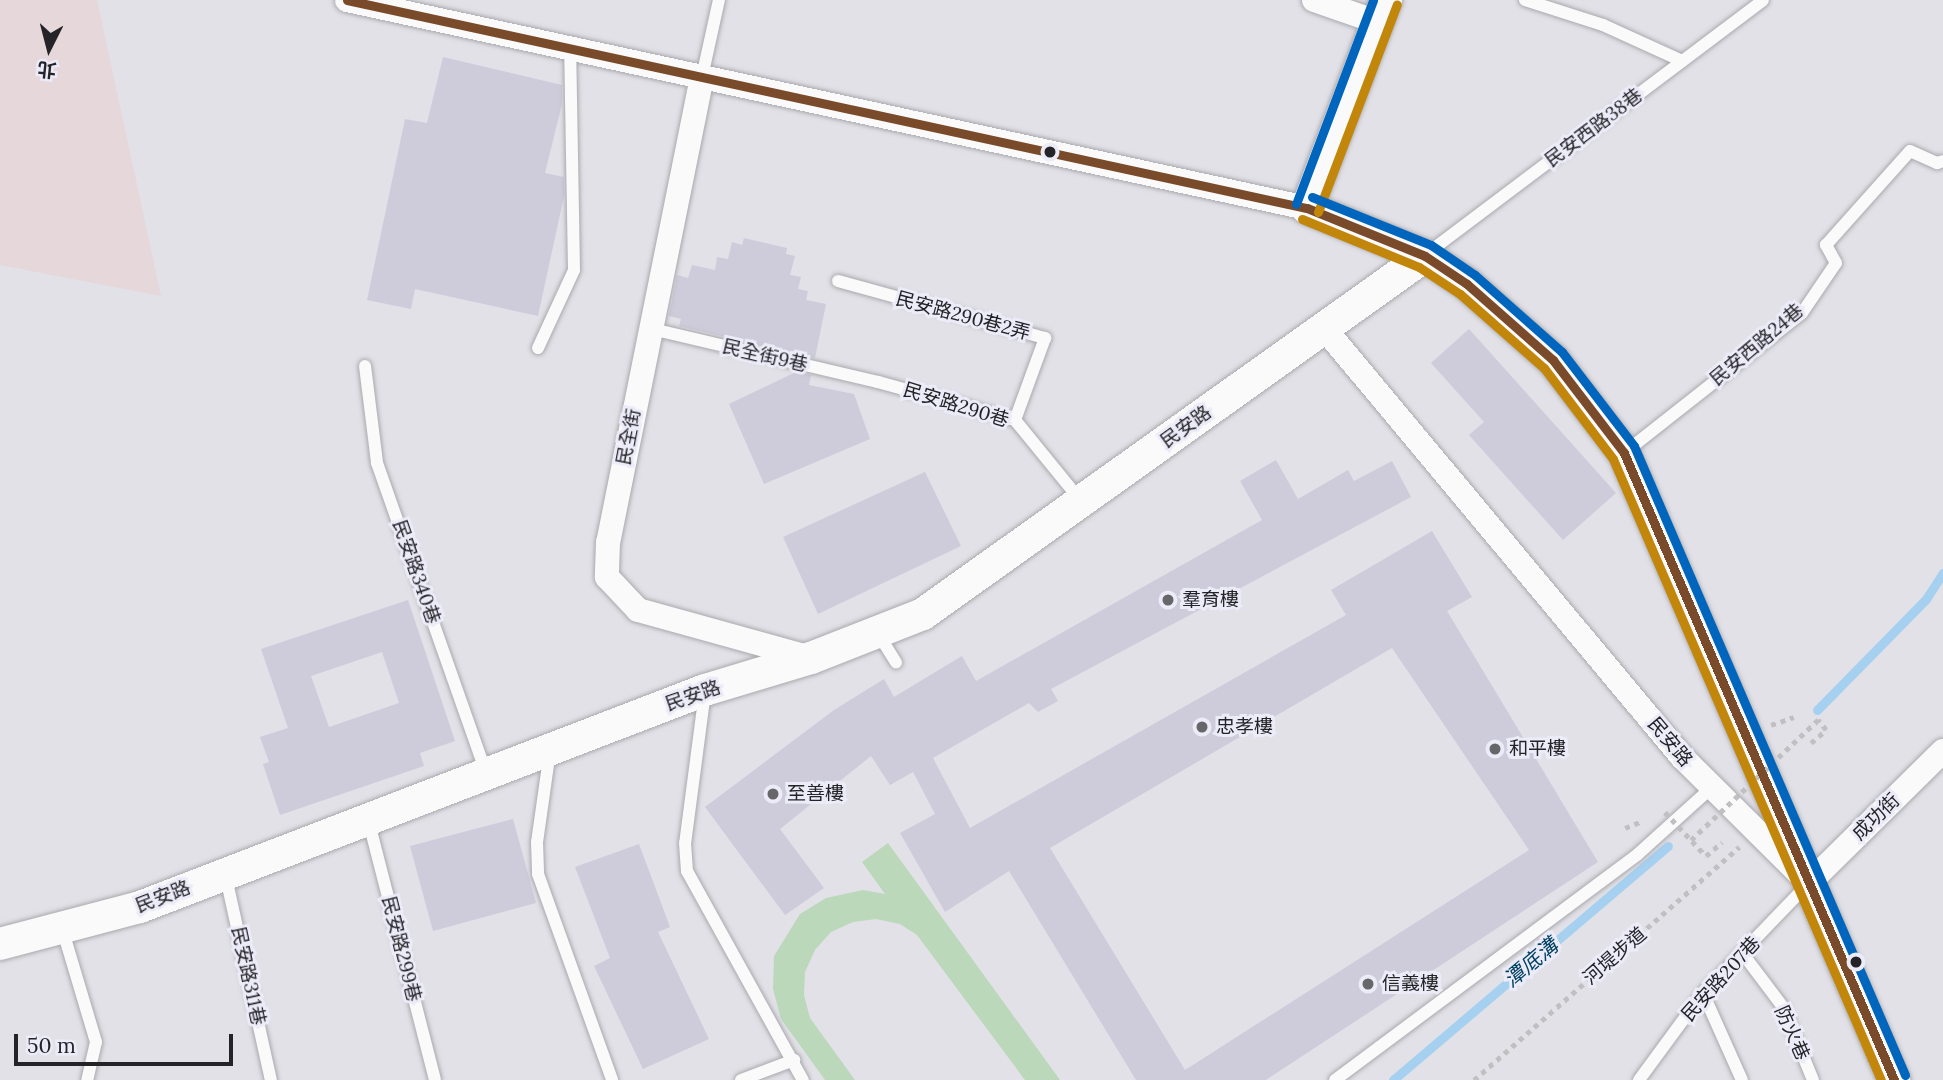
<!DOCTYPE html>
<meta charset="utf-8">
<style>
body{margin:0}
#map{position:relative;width:1943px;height:1080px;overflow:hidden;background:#e1e1e7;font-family:Lora,"Noto Sans TC",serif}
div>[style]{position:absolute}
.industrial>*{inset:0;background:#e5d7da}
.green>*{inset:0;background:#bcd8bb}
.stream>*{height:9px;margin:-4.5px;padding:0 4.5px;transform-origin:4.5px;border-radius:4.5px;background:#a6d0f0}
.building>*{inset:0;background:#ceccdb}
.path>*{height:4.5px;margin-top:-2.25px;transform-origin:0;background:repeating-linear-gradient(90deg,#c0c0c3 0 5px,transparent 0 10px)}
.roads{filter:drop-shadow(0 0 2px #a9a9ae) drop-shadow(0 0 2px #a9a9ae)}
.service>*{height:12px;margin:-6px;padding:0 6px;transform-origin:6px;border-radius:6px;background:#fafafb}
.minor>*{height:24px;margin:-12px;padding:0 12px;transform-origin:12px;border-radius:12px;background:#fafafb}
.tertiary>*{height:32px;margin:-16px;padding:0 16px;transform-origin:16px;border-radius:16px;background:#fafafb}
.path-bridge>*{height:4.5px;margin-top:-2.25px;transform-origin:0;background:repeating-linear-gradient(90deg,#c0c0c3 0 5px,transparent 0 10px)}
.bus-1>*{height:9px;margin:-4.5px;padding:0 4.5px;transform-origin:4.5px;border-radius:4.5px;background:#7a4b2a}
.bus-2>*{height:9px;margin:-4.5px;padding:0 4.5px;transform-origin:4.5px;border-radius:4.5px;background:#c2860a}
.bus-3>*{height:9px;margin:-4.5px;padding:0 4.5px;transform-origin:4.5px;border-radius:4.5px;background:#0065bd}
.dots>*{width:19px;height:19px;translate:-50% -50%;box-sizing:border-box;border:4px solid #ecebf8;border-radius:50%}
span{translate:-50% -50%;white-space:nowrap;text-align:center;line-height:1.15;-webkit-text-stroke:6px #ecebf8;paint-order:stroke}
.street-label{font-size:19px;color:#242428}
.poi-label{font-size:19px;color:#242428}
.left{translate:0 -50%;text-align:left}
.water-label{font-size:21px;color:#004164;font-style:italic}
.north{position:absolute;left:14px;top:14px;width:70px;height:70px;-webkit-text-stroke:5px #ecebf8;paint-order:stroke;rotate:186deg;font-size:19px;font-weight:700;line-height:28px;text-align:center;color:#242428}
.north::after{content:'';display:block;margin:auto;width:24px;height:32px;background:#242428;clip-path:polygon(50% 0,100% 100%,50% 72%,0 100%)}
.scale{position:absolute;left:14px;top:1034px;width:219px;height:32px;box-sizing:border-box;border:4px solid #242428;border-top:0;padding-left:9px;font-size:21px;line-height:24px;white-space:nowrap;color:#242428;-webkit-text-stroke:5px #ecebf8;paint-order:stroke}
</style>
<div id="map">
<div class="industrial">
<i style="clip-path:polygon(0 0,97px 0,161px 296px,0 265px)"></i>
</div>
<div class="green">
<i style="clip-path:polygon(888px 843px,1060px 1080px,1025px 1080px,917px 935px,900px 924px,876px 919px,853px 922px,831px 932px,815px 950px,805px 972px,804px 995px,810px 1018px,855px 1080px,825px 1080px,781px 1019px,773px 989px,774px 956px,800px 914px,826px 898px,863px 890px,885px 894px,862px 862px)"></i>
</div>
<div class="stream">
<i style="left:1817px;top:710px;width:156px;rotate:-45.5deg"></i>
<i style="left:1926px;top:599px;width:31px;rotate:-57deg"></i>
<i style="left:1393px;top:1080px;width:361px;rotate:-40.4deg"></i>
</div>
<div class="building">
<i style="clip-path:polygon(443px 57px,562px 85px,562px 104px,545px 173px,564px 177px,564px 196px,538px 316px,415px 289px,411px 309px,367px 300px,405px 119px,427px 123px)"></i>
<i style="clip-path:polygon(744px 238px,787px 248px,786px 254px,795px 256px,790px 275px,801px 277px,798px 289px,808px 291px,806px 300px,826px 304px,815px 358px,679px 326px,681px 319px,669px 316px,677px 275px,688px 278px,692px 265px,715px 270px,717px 257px,728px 259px,732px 242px,742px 245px)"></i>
<i style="clip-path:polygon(1469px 329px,1616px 493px,1563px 540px,1469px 435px,1484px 422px,1431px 363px)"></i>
<i style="clip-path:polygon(796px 372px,811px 375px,809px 385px,854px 394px,870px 439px,764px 484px,729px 404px)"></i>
<i style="clip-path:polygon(evenodd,1276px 460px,1298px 499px,1348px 470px,1354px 481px,1392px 461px,1411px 497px,1051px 689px,1058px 701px,1038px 712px,1029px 703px,933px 758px,970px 828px,1346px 615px,1331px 590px,1432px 531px,1472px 597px,1447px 611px,1598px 862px,1266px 1080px,1136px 1080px,1009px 871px,945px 912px,900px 833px,935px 814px,913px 772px,890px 785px,871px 756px,780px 829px,824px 888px,785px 915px,705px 807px,834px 710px,884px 679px,894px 697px,962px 656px,976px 681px,1262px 520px,1240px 481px,1276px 460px,1392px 648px,1529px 850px,1185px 1070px,1050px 848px,1392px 648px)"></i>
<i style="clip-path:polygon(925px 472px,961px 546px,818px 614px,783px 537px)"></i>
<i style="clip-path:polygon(evenodd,408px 600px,455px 741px,420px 753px,424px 766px,280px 815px,263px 764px,269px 762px,260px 737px,288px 728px,261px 649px,408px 600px,382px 652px,399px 703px,329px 727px,311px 676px,382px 652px)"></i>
<i style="clip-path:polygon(513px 819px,536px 903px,433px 931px,410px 846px)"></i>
<i style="clip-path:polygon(639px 844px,670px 927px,658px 932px,709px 1039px,643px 1069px,594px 966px,610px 958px,575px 867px)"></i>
</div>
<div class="path">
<i style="left:1771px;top:725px;width:24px;rotate:-19deg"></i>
<i style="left:1811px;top:743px;width:20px;rotate:-41deg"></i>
<i style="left:1826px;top:730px;width:13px;rotate:-129deg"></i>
<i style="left:1625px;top:828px;width:18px;rotate:-22deg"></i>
<i style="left:1706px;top:856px;width:21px;rotate:-41deg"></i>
<i style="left:1474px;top:1080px;width:353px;rotate:-41.3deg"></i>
</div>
<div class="roads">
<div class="service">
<i style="left:1525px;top:0;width:82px;rotate:17.8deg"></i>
<i style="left:1603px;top:25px;width:87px;rotate:24.5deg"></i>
<i style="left:702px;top:77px;width:79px;rotate:-77.6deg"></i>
<i style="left:1425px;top:255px;width:423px;rotate:-37deg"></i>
<i style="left:838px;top:281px;width:215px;rotate:15.4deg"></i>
<i style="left:1045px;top:338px;width:87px;rotate:110.1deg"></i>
<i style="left:652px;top:329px;width:232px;rotate:13.2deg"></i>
<i style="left:878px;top:382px;width:142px;rotate:15.5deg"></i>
<i style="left:1015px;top:420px;width:104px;rotate:50.8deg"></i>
<i style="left:538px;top:348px;width:86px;rotate:-65.2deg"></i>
<i style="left:574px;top:270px;width:221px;rotate:-91deg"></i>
<i style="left:365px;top:366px;width:98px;rotate:82.9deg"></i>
<i style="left:377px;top:463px;width:328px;rotate:70.6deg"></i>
<i style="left:1624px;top:453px;width:226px;rotate:-38.2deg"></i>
<i style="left:1802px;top:313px;width:60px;rotate:-55.8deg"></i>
<i style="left:1836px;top:263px;width:21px;rotate:-119deg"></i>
<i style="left:1826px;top:245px;width:126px;rotate:-48.2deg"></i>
<i style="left:1910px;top:151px;width:30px;rotate:24deg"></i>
<i style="left:1937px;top:163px;width:6px;rotate:-18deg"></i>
<i style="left:877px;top:632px;width:36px;rotate:58deg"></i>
<i style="left:705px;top:692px;width:152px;rotate:97.5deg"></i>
<i style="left:685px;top:843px;width:28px;rotate:86deg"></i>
<i style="left:687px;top:871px;width:239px;rotate:61deg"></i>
<i style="left:550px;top:751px;width:92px;rotate:98.1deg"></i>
<i style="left:537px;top:842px;width:32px;rotate:88deg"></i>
<i style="left:538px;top:874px;width:219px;rotate:70.2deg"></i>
<i style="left:368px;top:819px;width:269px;rotate:75.6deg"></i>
<i style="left:225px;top:873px;width:212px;rotate:77.5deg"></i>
<i style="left:62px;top:928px;width:119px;rotate:73.4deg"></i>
<i style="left:96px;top:1042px;width:39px;rotate:103deg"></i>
<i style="left:1743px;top:954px;width:66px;rotate:53deg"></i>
<i style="left:1783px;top:1007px;width:79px;rotate:67.7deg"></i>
<i style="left:1703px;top:993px;width:95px;rotate:65.9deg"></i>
<i style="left:741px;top:1080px;width:57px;rotate:-20.7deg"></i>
<i style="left:1335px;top:1080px;width:378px;rotate:-36.7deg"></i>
<i style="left:1638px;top:854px;width:97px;rotate:-42.1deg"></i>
<i style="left:1639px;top:1080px;width:108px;rotate:-53.7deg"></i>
<i style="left:1703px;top:993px;width:150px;rotate:-46.1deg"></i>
</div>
<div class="minor">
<i style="left:347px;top:0;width:982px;rotate:12.23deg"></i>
<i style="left:1314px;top:0;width:67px;rotate:19.2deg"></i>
<i style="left:702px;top:77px;width:474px;rotate:101.4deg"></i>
<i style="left:608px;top:542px;width:35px;rotate:92deg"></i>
<i style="left:607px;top:577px;width:45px;rotate:46.8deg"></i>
<i style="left:638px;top:610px;width:180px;rotate:15.5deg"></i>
<i style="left:1324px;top:328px;width:559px;rotate:50.16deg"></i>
<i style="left:1682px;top:757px;width:179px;rotate:44.8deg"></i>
<i style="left:1809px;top:883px;width:188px;rotate:-44.6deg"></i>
</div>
<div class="tertiary">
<i style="left:1386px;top:0;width:222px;rotate:110.8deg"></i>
<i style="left:1307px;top:208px;width:127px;rotate:22.1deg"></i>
<i style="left:1425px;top:256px;width:50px;rotate:33.7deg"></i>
<i style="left:1467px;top:284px;width:115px;rotate:41.5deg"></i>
<i style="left:1553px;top:360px;width:117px;rotate:52.6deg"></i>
<i style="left:1624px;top:453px;width:683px;rotate:66.7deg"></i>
<i style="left:0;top:944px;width:145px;rotate:-14.8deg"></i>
<i style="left:140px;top:907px;width:605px;rotate:-21.01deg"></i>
<i style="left:705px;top:690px;width:111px;rotate:-16.8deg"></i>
<i style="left:811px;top:658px;width:120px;rotate:-21.4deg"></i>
<i style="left:923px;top:614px;width:617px;rotate:-35.49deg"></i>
</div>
</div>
<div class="path-bridge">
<i style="left:1665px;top:812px;width:60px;rotate:47deg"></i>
<i style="left:1691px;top:840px;width:175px;rotate:-43.4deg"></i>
</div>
<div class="bus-1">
<i style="left:347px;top:0;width:982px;rotate:12.23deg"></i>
<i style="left:1307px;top:208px;width:127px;rotate:22.1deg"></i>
<i style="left:1425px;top:256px;width:50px;rotate:33.7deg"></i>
<i style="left:1467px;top:284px;width:115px;rotate:41.5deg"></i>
<i style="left:1553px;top:360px;width:117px;rotate:52.6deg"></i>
<i style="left:1624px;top:453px;width:683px;rotate:66.7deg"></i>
</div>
<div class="bus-2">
<i style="left:1318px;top:212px;width:222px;rotate:-69.2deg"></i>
<i style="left:1302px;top:219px;width:126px;rotate:22.3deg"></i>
<i style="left:1419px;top:267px;width:49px;rotate:33.4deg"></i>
<i style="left:1460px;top:294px;width:112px;rotate:41.4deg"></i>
<i style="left:1544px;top:368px;width:114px;rotate:52.8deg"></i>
<i style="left:1613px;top:459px;width:676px;rotate:66.66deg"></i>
</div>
<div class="bus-3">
<i style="left:1312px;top:197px;width:128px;rotate:22deg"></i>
<i style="left:1431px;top:245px;width:53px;rotate:34.3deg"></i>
<i style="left:1475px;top:275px;width:116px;rotate:41.5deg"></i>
<i style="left:1562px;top:352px;width:118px;rotate:52.5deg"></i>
<i style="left:1634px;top:446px;width:685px;rotate:66.69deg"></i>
<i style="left:1296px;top:204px;width:218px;rotate:-69.3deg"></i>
</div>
<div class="dots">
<i style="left:1050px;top:152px;background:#242428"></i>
<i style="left:1168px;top:600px;background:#66666b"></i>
<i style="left:1202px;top:727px;background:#66666b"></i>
<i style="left:1495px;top:749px;background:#66666b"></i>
<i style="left:773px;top:794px;background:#66666b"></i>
<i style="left:1856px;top:962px;background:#242428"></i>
<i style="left:1368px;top:984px;background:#66666b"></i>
</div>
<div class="street-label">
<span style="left:1594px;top:128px;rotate:-37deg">民安西路38巷</span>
<span style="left:963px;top:316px;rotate:15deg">民安路290巷2弄</span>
<span style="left:1757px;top:345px;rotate:-40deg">民安西路24巷</span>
<span style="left:765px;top:356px;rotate:13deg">民全街9巷</span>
<span style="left:956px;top:405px;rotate:17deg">民安路290巷</span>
<span style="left:1186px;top:427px;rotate:-36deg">民安路</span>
<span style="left:629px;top:437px;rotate:-79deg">民全街</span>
<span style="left:416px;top:572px;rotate:71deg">民安路340巷</span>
<span style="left:693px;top:696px;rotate:-19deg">民安路</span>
<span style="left:1670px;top:742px;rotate:50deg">民安路</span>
<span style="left:1876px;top:817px;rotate:-44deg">成功街</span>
<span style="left:163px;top:897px;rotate:-21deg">民安路</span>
<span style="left:401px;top:949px;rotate:76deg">民安路299巷</span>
<span style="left:1615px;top:956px;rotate:-41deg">河堤步道</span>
<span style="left:248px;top:976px;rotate:78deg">民安路311巷</span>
<span style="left:1721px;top:979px;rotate:-48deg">民安路207巷</span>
<span style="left:1792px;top:1033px;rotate:66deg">防火巷</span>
</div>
<div class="poi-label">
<span class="left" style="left:1182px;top:600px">羣育樓</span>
<span class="left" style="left:1216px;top:727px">忠孝樓</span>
<span class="left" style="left:1509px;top:749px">和平樓</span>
<span class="left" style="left:787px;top:794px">至善樓</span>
<span class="left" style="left:1382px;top:984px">信義樓</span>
</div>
<div class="water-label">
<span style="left:1531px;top:963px;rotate:-40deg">潭底溝</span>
</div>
<div class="north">北</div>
<div class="scale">50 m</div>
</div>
